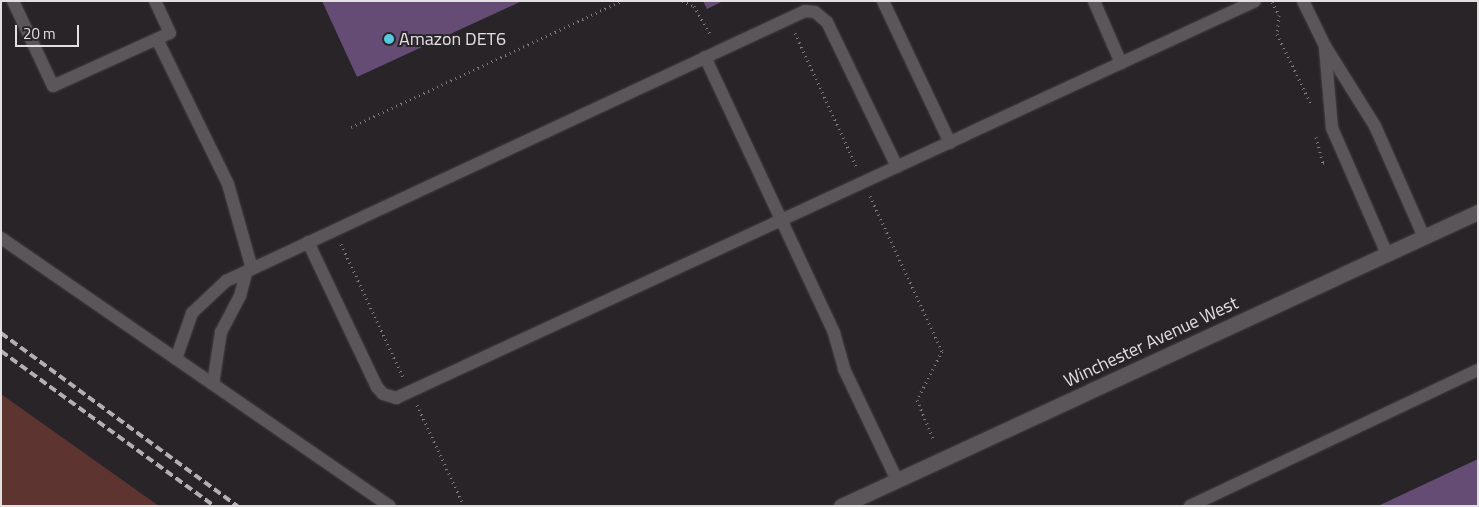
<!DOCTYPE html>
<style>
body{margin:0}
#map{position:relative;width:1479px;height:507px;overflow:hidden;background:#292428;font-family:"Titillium Web",sans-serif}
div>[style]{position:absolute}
.green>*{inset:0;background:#5e3431}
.building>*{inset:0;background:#644c74}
.path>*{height:3px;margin-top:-1.5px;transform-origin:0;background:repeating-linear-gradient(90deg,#7e7a7d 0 1px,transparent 0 5px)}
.roads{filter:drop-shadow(0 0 1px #444042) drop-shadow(0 0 1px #444042)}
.service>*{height:12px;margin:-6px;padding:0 6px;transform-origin:6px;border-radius:6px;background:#5b565a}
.minor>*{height:15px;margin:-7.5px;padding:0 7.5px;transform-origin:7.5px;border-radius:7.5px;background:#5b565a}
.rail>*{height:4px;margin-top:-2px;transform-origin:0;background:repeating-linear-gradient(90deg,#b3b0b2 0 8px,transparent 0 12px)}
.dots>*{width:14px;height:14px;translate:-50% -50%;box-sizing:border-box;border:2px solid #292428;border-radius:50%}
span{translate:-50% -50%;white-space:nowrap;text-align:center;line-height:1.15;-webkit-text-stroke:4px #292428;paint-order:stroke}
.poi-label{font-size:18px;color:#e3e0e2}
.left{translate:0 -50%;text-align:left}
.street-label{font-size:18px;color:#e3e0e2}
.frame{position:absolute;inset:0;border:2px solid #e3e0e2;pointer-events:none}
.scale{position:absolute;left:15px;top:25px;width:64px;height:22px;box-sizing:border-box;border:2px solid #e3e0e2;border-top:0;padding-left:6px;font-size:15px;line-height:18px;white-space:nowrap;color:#e3e0e2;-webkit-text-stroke:4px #292428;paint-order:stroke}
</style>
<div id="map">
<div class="green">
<i style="clip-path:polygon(1px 394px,159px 506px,1px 506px)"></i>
</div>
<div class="building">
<i style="clip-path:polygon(322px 1px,522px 1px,357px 77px)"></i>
<i style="clip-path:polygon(703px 1px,723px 1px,707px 9px)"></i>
<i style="clip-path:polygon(1478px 459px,1478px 506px,1378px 506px)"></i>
</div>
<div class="path">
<i style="left:682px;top:1px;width:13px;rotate:23deg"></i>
<i style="left:694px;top:6px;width:34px;rotate:60deg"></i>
<i style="left:1272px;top:2px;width:15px;rotate:62deg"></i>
<i style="left:1279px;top:15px;width:19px;rotate:96deg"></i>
<i style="left:1277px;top:34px;width:80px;rotate:64.1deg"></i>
<i style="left:795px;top:33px;width:149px;rotate:65.3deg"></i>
<i style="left:351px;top:127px;width:298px;rotate:-25deg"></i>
<i style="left:1316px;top:137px;width:27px;rotate:75deg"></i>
<i style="left:1323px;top:163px;width:5px;rotate:-22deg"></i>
<i style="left:870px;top:196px;width:171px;rotate:65.1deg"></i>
<i style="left:942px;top:351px;width:55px;rotate:117deg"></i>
<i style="left:917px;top:400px;width:41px;rotate:67.2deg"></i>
<i style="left:341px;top:244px;width:147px;rotate:65deg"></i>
<i style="left:417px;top:405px;width:111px;rotate:65deg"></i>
</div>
<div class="roads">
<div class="service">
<i style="left:13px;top:1px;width:94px;rotate:64.8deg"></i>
<i style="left:53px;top:86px;width:128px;rotate:-24.4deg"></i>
<i style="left:170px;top:33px;width:35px;rotate:-115deg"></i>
<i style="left:883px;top:1px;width:157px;rotate:64.7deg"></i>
<i style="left:1094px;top:1px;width:68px;rotate:66.5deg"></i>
<i style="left:1303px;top:1px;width:50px;rotate:63.9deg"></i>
<i style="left:1325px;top:46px;width:94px;rotate:58deg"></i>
<i style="left:1375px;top:126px;width:121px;rotate:66.2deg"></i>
<i style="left:157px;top:39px;width:161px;rotate:63.9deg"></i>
<i style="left:228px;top:184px;width:88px;rotate:74.2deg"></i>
<i style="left:1325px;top:48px;width:80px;rotate:85deg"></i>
<i style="left:1332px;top:128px;width:137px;rotate:66.4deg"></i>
<i style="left:705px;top:57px;width:305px;rotate:64.9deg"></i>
<i style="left:834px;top:333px;width:37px;rotate:74deg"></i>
<i style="left:844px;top:369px;width:123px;rotate:64.5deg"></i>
<i style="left:1px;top:238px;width:472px;rotate:34.6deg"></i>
<i style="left:308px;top:242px;width:161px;rotate:64.6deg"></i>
<i style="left:377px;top:387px;width:9px;rotate:49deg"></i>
<i style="left:383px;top:394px;width:14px;rotate:17deg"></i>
<i style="left:396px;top:398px;width:946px;rotate:-24.8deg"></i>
<i style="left:176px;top:359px;width:49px;rotate:-70.8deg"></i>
<i style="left:192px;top:313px;width:47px;rotate:-43.3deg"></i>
<i style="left:226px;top:281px;width:639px;rotate:-25deg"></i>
<i style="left:805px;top:11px;width:10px;rotate:6deg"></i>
<i style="left:815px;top:12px;width:16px;rotate:40deg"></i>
<i style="left:827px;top:22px;width:161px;rotate:64.2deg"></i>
<i style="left:213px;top:384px;width:53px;rotate:-81.3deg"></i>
<i style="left:221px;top:332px;width:41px;rotate:-62.2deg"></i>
<i style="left:240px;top:296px;width:23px;rotate:-75deg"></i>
<i style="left:1190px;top:506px;width:318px;rotate:-25.3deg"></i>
</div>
<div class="minor">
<i style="left:841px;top:506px;width:702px;rotate:-24.78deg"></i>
</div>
</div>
<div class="rail">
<i style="left:1px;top:333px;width:293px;rotate:36.2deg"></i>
<i style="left:1px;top:351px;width:263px;rotate:36deg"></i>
</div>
<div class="dots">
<i style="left:389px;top:39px;background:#56c9e0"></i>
</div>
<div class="poi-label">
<span class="left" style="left:399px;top:39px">Amazon DET6</span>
</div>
<div class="street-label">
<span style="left:1151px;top:342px;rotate:-25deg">Winchester Avenue West</span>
</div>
<div class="frame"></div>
<div class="scale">20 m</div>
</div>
